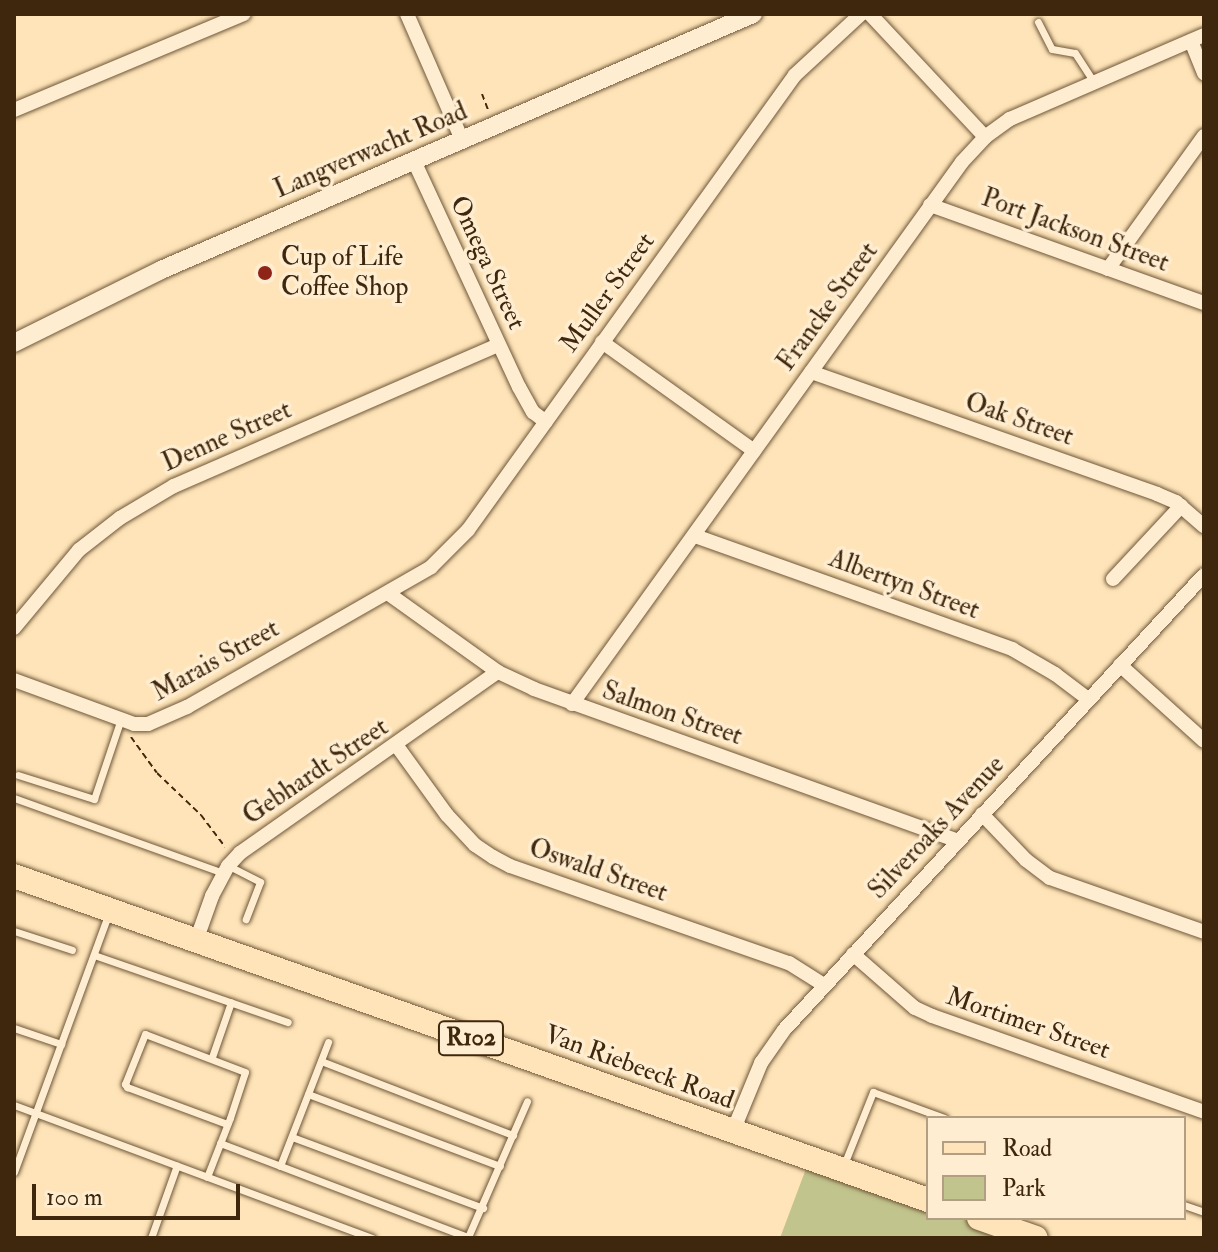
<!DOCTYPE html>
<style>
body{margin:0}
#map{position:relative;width:1218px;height:1252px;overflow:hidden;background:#fee4b8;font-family:"IM FELL Double Pica",serif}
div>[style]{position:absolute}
.green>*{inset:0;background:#c2c48d}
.path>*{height:2px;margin-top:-1px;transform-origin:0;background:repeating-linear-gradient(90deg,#3f270d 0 6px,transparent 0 10px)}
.roads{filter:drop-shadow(0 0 2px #6f5638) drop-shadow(0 0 2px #6f5638)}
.service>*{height:7px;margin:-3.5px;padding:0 3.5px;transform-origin:3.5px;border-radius:3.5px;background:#feedd1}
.minor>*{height:14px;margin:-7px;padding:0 7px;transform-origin:7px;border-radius:7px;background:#feedd1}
.tertiary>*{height:18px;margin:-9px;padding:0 9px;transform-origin:9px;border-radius:9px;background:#feedd1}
.primary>*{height:24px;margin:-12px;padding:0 12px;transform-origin:12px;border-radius:12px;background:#fee4b8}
.dots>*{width:22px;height:22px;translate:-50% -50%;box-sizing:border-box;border:4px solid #feedd1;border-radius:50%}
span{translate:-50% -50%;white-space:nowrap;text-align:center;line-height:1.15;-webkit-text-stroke:7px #feedd1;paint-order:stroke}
.shield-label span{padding:2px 6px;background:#feedd1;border:2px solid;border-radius:6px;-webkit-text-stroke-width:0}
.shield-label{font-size:24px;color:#3f270d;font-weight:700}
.street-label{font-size:26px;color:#3f270d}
.poi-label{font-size:26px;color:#3f270d}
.left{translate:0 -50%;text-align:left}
.frame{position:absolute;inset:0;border:16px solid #3f270d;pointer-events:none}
.legend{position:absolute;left:926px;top:1116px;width:260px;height:104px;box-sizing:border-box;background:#feedd1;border:2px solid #b29e83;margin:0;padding:10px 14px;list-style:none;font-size:24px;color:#3f270d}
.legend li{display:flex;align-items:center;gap:16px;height:40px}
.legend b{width:40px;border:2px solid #b29e83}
.scale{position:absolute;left:32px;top:1184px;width:208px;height:36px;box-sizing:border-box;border:4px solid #3f270d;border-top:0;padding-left:10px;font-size:24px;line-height:28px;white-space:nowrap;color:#3f270d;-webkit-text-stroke:6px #feedd1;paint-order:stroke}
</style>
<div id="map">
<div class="green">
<i style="clip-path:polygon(810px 1158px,928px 1200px,928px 1218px,979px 1218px,1035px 1238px,780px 1238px)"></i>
</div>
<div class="path">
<i style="left:482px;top:94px;width:19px;rotate:69deg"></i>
<i style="left:131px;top:737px;width:44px;rotate:54.2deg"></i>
<i style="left:157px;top:773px;width:61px;rotate:43.7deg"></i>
<i style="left:201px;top:815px;width:40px;rotate:53deg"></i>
</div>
<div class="roads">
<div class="service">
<i style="left:1038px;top:22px;width:30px;rotate:63deg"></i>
<i style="left:1052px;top:49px;width:23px;rotate:10deg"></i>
<i style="left:1075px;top:53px;width:35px;rotate:57deg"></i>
<i style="left:18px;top:775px;width:80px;rotate:17.5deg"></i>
<i style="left:94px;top:799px;width:84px;rotate:-71.4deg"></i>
<i style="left:14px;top:798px;width:223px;rotate:19.7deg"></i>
<i style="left:229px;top:866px;width:35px;rotate:27deg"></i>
<i style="left:260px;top:882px;width:40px;rotate:111deg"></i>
<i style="left:14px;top:931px;width:61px;rotate:18.1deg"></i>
<i style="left:94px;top:955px;width:205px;rotate:19.1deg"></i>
<i style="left:14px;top:1028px;width:50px;rotate:18.8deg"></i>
<i style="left:212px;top:1057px;width:58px;rotate:-70.9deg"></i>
<i style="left:321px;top:1061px;width:206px;rotate:21.1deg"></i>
<i style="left:308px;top:1094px;width:205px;rotate:20.6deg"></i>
<i style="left:14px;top:1105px;width:382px;rotate:20.4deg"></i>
<i style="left:292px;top:1137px;width:204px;rotate:20.4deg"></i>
<i style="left:220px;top:1143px;width:265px;rotate:20.8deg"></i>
<i style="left:468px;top:1237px;width:148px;rotate:-66.5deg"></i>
<i style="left:280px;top:1166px;width:133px;rotate:-68.8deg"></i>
<i style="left:843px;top:1167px;width:81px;rotate:-68.2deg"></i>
<i style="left:873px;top:1092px;width:76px;rotate:20.1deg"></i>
<i style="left:14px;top:1172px;width:274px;rotate:-69.9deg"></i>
<i style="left:207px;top:1177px;width:63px;rotate:-68.7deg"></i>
<i style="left:230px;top:1118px;width:48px;rotate:-71.9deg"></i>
<i style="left:245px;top:1072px;width:107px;rotate:-159.2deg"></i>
<i style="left:145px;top:1034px;width:54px;rotate:111.8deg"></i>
<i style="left:125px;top:1084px;width:4px;rotate:56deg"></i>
<i style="left:127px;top:1087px;width:107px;rotate:20.3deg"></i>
<i style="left:1184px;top:1205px;width:21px;rotate:19deg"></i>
<i style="left:151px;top:1238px;width:77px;rotate:-70.4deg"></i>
</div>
<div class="minor">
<i style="left:407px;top:14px;width:137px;rotate:66.4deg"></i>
<i style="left:870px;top:14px;width:168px;rotate:46.9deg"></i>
<i style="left:1191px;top:41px;width:35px;rotate:68deg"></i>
<i style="left:14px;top:110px;width:249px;rotate:-22.7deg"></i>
<i style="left:414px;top:161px;width:249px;rotate:65.1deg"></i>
<i style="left:519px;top:387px;width:29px;rotate:61deg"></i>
<i style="left:533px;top:412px;width:16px;rotate:38deg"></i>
<i style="left:930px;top:205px;width:291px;rotate:19.7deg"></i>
<i style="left:1108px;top:269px;width:164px;rotate:-54.2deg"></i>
<i style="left:602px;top:342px;width:187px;rotate:35.6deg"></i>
<i style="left:811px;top:372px;width:367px;rotate:19.4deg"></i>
<i style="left:1157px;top:494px;width:21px;rotate:23deg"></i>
<i style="left:1176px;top:502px;width:37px;rotate:41deg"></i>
<i style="left:695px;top:536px;width:337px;rotate:19.6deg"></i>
<i style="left:1012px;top:649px;width:50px;rotate:30.2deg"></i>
<i style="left:1055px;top:674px;width:41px;rotate:37.1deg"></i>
<i style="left:1113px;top:579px;width:100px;rotate:-47deg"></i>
<i style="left:389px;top:594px;width:134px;rotate:35.6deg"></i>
<i style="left:498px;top:672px;width:40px;rotate:25deg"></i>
<i style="left:534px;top:689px;width:450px;rotate:19.7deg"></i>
<i style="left:14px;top:628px;width:102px;rotate:-50.2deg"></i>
<i style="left:79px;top:550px;width:52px;rotate:-38deg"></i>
<i style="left:120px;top:518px;width:63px;rotate:-30.7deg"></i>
<i style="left:174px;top:486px;width:353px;rotate:-23.5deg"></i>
<i style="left:1120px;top:665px;width:113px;rotate:42.1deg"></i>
<i style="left:14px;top:680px;width:128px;rotate:20.1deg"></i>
<i style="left:134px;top:724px;width:14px"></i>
<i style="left:148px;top:724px;width:43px;rotate:-23.6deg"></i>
<i style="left:187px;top:707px;width:281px;rotate:-29.8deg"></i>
<i style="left:431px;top:567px;width:52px;rotate:-45deg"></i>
<i style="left:468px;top:530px;width:560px;rotate:-54.3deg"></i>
<i style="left:795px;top:75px;width:90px;rotate:-42.7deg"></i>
<i style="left:572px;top:704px;width:668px;rotate:-54.26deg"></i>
<i style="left:962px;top:162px;width:34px;rotate:-47deg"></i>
<i style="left:985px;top:137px;width:31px;rotate:-36deg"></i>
<i style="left:1010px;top:119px;width:211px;rotate:-23.4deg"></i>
<i style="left:397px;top:746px;width:85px;rotate:54.1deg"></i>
<i style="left:447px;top:815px;width:41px;rotate:47deg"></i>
<i style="left:475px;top:845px;width:22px;rotate:34deg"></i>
<i style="left:493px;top:857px;width:19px;rotate:28deg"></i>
<i style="left:510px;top:866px;width:295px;rotate:19.2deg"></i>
<i style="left:789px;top:963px;width:41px;rotate:32.2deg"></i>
<i style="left:982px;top:814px;width:64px;rotate:46.3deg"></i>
<i style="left:1026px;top:860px;width:30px;rotate:37deg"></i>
<i style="left:1050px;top:878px;width:163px;rotate:19.3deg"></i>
<i style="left:196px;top:941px;width:48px;rotate:-70.4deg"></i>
<i style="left:212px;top:896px;width:34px;rotate:-62deg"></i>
<i style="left:228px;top:866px;width:18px;rotate:-47deg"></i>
<i style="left:240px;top:853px;width:315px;rotate:-35.1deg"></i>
<i style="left:853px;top:954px;width:82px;rotate:41.1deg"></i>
<i style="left:915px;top:1008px;width:19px;rotate:25deg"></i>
<i style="left:932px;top:1016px;width:288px;rotate:19.4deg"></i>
<i style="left:733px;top:1131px;width:74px;rotate:-67.6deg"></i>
<i style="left:761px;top:1063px;width:40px;rotate:-55.1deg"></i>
<i style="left:784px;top:1030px;width:619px;rotate:-47.29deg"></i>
</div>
<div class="tertiary">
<i style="left:14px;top:343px;width:164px;rotate:-26.4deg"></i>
<i style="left:161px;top:270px;width:645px;rotate:-23.39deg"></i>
</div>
<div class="primary">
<i style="left:14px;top:876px;width:970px;rotate:19.52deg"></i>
<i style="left:979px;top:1218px;width:60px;rotate:19.3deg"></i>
</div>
</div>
<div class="dots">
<i style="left:265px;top:273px;background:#8f2418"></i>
</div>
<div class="shield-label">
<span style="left:471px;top:1038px">R102</span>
</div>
<div class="street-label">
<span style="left:371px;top:151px;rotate:-23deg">Langverwacht Road</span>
<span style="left:1075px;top:231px;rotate:20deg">Port Jackson Street</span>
<span style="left:487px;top:263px;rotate:65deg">Omega Street</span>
<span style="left:608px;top:293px;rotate:-54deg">Muller Street</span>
<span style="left:828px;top:307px;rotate:-54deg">Francke Street</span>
<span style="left:1019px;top:420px;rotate:19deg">Oak Street</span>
<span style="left:227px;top:437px;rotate:-24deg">Denne Street</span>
<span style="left:904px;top:585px;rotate:20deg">Albertyn Street</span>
<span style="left:216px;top:661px;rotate:-29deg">Marais Street</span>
<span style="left:672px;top:714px;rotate:19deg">Salmon Street</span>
<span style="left:316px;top:772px;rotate:-34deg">Gebhardt Street</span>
<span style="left:937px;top:828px;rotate:-47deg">Silveroaks Avenue</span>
<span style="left:598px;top:871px;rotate:19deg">Oswald Street</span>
<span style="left:1028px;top:1024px;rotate:19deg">Mortimer Street</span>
<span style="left:639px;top:1068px;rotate:20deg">Van Riebeeck Road</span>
</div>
<div class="poi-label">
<span class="left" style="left:281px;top:273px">Cup of Life<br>Coffee Shop</span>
</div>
<div class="frame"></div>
<ul class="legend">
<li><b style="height:10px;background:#fee4b8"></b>Road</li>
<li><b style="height:22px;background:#c2c48d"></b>Park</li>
</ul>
<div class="scale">100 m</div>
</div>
